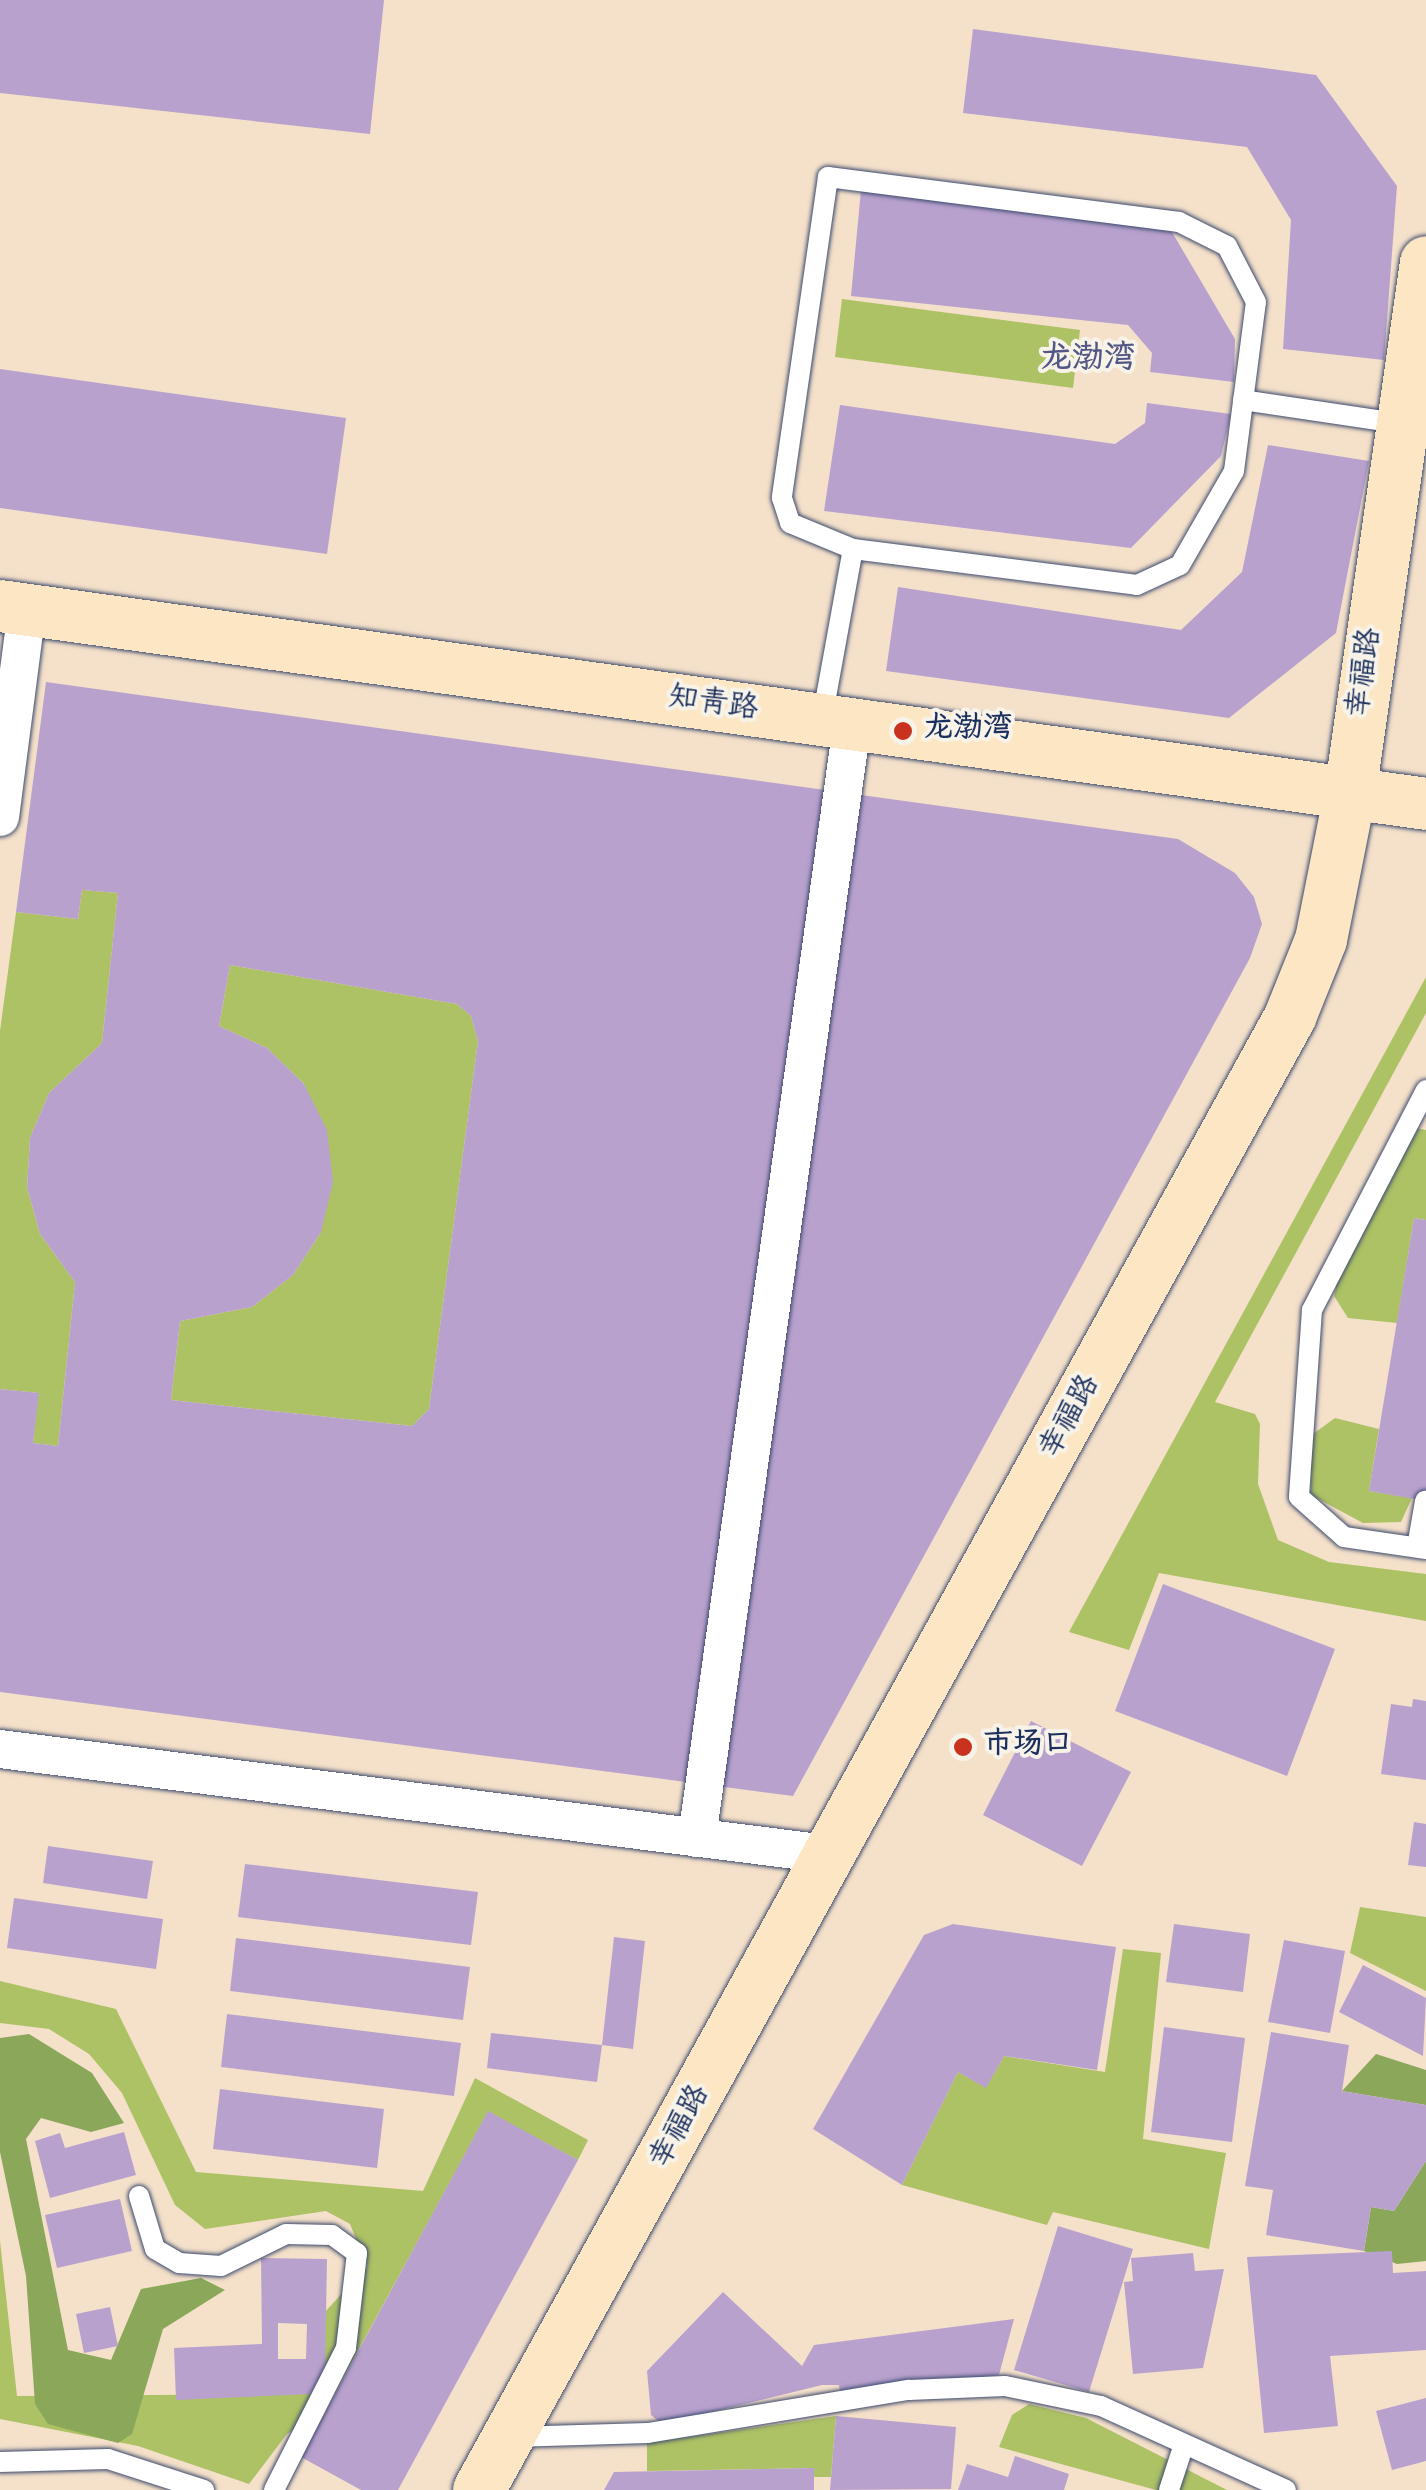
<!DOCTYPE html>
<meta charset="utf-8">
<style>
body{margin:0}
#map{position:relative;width:1426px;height:2490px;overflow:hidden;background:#f5e1ca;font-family:"Gochi Hand","LXGW WenKai TC",sans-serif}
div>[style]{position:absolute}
.green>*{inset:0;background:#adc165}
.forest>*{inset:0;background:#8aa75a}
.building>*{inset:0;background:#b9a1ce}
.roads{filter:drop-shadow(0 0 2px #3c4a6e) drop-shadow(0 0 2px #3c4a6e)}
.lane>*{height:20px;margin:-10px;padding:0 10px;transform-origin:10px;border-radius:10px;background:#fff}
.street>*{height:38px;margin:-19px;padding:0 19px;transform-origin:19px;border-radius:19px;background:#fff}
.secondary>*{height:52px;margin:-26px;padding:0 26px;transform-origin:26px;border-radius:26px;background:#fce6c4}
.dots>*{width:28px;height:28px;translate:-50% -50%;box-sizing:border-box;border:5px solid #f7f3e8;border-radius:50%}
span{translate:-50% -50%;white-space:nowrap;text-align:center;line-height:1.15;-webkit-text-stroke:8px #f7f3e8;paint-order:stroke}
.street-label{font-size:30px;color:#1b2f5e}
.poi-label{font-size:30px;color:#1b2f5e;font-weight:700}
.left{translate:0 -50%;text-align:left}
.neighbourhood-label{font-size:32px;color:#525785;font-weight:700}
</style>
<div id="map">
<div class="green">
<i style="clip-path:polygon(842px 299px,1080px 330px,1073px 388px,835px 357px)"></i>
<i style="clip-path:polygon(82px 890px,118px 893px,102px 1043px,49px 1093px,30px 1138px,27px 1187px,40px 1234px,75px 1282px,58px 1446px,33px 1443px,38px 1393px,0 1389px,0 1031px,16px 912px,78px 919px)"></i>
<i style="clip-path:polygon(230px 965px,457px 1004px,471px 1016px,478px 1041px,429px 1409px,412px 1426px,171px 1400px,180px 1321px,252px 1307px,293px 1275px,321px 1232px,304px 1084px,267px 1048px,219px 1026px)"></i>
<i style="clip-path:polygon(1426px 977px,1426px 1013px,1215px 1402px,1255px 1414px,1260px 1424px,1258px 1484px,1278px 1540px,1329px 1562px,1426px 1574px,1426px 1621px,1159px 1573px,1129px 1650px,1069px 1632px)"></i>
<i style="clip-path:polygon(1416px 1128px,1426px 1130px,1426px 1220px,1414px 1218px,1397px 1323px,1348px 1318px,1334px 1296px,1340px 1268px)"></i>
<i style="clip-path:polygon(1335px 1418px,1379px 1429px,1369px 1491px,1412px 1498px,1401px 1522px,1363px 1523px,1311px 1495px,1309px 1437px)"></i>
<i style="clip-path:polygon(1360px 1907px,1426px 1917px,1426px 1991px,1350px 1953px)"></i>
<i style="clip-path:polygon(1123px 1949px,1161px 1953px,1143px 2139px,1226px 2153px,1209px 2249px,1053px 2212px,1047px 2225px,902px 2185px,958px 2072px,986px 2087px,1004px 2056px,1105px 2072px)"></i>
<i style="clip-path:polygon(0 1981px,116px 2009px,196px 2172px,423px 2191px,475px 2078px,588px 2140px,578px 2160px,488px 2112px,328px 2406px,287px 2434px,249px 2484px,138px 2446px,0 2419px,0 2241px,17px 2396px,310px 2394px,325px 2374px,325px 2312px,367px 2266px,350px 2224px,326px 2211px,205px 2229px,175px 2205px,122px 2093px,89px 2054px,49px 2029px,0 2023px)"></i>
<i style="clip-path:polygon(1029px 2404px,1086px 2418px,1227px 2490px,1156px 2490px,999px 2447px,1012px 2415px)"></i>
<i style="clip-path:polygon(836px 2416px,831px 2477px,814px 2477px,814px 2468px,647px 2471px,647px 2443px)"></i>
</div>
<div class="forest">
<i style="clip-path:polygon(29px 2034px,92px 2073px,124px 2123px,91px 2132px,41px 2118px,26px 2139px,68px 2350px,111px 2360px,141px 2289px,201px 2278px,225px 2290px,163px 2329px,132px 2434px,118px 2443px,48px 2424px,35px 2404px,26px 2276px,0 2152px,0 2038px)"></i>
<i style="clip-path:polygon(1376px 2054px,1426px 2070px,1426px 2105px,1342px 2091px)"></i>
<i style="clip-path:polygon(1426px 2161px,1426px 2261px,1397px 2264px,1364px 2251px,1371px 2207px,1394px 2211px)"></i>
</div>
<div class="building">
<i style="clip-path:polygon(0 0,384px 0,370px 134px,0 93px)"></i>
<i style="clip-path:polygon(973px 29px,1316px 75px,1397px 186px,1384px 360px,1283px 349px,1291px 220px,1247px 147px,963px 113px)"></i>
<i style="clip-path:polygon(861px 190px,1169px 227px,1235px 339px,1234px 382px,1150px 372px,1152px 353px,1128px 325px,851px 296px)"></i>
<i style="clip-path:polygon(0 369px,346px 418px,327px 554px,0 508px)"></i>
<i style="clip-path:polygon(1147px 403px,1231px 414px,1221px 456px,1131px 548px,824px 511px,840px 405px,1115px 444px,1145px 423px)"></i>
<i style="clip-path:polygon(1268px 445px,1369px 461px,1336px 633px,1229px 718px,886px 671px,898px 587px,1181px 630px,1242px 572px)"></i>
<i style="clip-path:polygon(evenodd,46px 682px,1178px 839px,1235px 873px,1254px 897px,1262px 924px,1250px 958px,793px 1796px,0 1692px,0 1389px,39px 1393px,33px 1443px,58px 1446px,75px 1282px,40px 1234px,27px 1187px,30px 1138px,49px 1093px,102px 1043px,118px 893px,82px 890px,78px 919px,16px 912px,46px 682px,230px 965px,457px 1004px,471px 1016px,478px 1041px,429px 1409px,412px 1426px,171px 1400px,180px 1321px,252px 1307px,293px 1275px,321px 1232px,333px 1182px,327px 1130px,304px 1084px,267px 1048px,219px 1026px,230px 965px)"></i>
<i style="clip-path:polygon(1414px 1218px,1426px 1220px,1426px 1501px,1369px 1491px)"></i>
<i style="clip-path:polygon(1163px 1584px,1335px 1649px,1287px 1776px,1115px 1711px)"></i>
<i style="clip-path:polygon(1413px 1699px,1426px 1701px,1426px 1780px,1381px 1774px,1391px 1704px,1412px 1707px)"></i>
<i style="clip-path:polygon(1031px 1721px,1131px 1772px,1082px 1866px,983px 1815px)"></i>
<i style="clip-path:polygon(1414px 1822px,1426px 1824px,1426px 1867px,1408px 1865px)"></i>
<i style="clip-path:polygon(48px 1846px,153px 1861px,147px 1899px,43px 1883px)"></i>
<i style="clip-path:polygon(245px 1864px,478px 1892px,471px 1945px,238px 1917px)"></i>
<i style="clip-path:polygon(14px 1898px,163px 1919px,156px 1969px,7px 1948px)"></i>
<i style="clip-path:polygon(953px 1924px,1116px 1947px,1097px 2070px,1004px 2056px,986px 2088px,958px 2072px,902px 2185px,813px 2129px,924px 1935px)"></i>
<i style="clip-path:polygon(1174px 1924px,1250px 1934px,1243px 1992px,1166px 1982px)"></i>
<i style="clip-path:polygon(614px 1937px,645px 1941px,633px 2049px,602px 2045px)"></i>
<i style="clip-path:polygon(236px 1938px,470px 1967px,463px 2020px,230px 1991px)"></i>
<i style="clip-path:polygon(1284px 1940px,1345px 1951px,1330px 2033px,1268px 2022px)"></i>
<i style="clip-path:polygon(1363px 1965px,1426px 1998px,1423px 2056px,1339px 2012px)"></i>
<i style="clip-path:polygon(227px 2014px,461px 2043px,454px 2096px,221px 2067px)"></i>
<i style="clip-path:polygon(1164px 2027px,1245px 2038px,1232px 2142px,1151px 2132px)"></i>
<i style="clip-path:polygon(1271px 2032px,1349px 2045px,1342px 2091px,1426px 2105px,1426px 2161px,1394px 2211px,1371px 2207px,1364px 2251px,1266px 2235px,1273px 2190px,1245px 2186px)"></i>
<i style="clip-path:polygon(491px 2033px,602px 2045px,597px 2082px,487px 2068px)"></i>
<i style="clip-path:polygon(220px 2089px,384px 2109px,377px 2168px,213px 2149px)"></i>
<i style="clip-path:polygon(488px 2111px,578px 2160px,398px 2490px,361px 2490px,301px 2457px)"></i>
<i style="clip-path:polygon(124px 2132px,136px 2175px,50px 2198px,35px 2141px,60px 2133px,65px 2148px)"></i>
<i style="clip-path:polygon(120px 2199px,132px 2251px,57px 2268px,45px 2215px)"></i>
<i style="clip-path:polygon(1058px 2226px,1133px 2249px,1089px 2392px,1014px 2370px)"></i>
<i style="clip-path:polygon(1392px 2251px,1393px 2273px,1426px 2271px,1426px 2350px,1330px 2356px,1338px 2426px,1264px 2433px,1247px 2257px)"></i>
<i style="clip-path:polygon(1193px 2253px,1195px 2271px,1224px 2269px,1203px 2368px,1133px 2374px,1124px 2282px,1133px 2281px,1131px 2258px)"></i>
<i style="clip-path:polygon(evenodd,261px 2258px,327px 2259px,325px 2374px,310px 2394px,176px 2400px,174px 2348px,262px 2344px,261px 2258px,278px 2323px,307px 2324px,306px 2359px,278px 2359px,278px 2323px)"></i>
<i style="clip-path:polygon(723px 2292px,802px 2366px,814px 2345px,1014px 2319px,999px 2375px,842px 2406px,839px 2385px,822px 2385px,662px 2424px,651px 2415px,647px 2371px)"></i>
<i style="clip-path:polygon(110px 2307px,118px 2346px,84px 2353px,76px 2314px)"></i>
<i style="clip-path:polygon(1426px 2398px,1426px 2461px,1392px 2470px,1376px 2411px)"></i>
<i style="clip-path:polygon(836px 2416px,956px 2427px,951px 2489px,830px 2490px)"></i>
<i style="clip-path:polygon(1015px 2456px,1069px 2474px,1064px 2490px,958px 2490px,967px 2464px,1008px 2477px)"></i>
<i style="clip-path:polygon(814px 2468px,814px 2490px,604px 2490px,614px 2472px)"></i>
</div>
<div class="roads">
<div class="lane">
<i style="left:1243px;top:400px;width:162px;rotate:8.5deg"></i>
<i style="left:822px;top:719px;width:173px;rotate:-79.7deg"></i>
<i style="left:853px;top:549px;width:286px;rotate:7.2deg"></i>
<i style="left:1137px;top:585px;width:47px;rotate:-24.9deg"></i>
<i style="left:1180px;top:565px;width:108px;rotate:-60.1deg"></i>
<i style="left:1234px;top:471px;width:170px;rotate:-82.6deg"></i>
<i style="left:1256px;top:302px;width:63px;rotate:-117.4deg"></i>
<i style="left:1227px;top:246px;width:54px;rotate:-153.4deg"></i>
<i style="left:1179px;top:222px;width:354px;rotate:-172.7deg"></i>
<i style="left:828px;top:177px;width:324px;rotate:98.2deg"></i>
<i style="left:782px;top:498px;width:26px;rotate:72deg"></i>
<i style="left:790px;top:523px;width:68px;rotate:22.4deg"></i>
<i style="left:1426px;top:1090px;width:248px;rotate:117.4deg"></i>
<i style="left:1312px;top:1310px;width:187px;rotate:94deg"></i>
<i style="left:1299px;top:1497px;width:60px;rotate:41.6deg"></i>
<i style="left:1344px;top:1537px;width:83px;rotate:8.3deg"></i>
<i style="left:1417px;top:1547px;width:47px;rotate:-80.1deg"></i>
<i style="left:139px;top:2196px;width:55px;rotate:73.2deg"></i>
<i style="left:155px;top:2249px;width:28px;rotate:30deg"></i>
<i style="left:179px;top:2263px;width:42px;rotate:4.1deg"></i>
<i style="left:221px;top:2266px;width:72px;rotate:-26.2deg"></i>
<i style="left:286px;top:2234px;width:46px;rotate:1.2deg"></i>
<i style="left:332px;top:2235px;width:31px;rotate:36deg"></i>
<i style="left:357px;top:2253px;width:96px;rotate:96.6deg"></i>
<i style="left:346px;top:2348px;width:159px;rotate:116.9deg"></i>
<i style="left:511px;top:2437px;width:137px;rotate:-1.7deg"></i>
<i style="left:648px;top:2433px;width:265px;rotate:-9.4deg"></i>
<i style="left:909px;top:2390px;width:96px;rotate:-2.4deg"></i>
<i style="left:1005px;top:2386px;width:98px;rotate:11.8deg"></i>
<i style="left:1101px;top:2406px;width:203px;rotate:24.4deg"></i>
<i style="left:0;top:2462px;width:108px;rotate:-1.6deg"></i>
<i style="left:108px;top:2459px;width:101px;rotate:17.9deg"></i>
<i style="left:1169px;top:2490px;width:48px;rotate:-71.9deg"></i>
</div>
<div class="street">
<i style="left:0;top:817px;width:209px;rotate:-82.6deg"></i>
<i style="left:0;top:1749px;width:841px;rotate:7.24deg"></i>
<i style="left:697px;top:1838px;width:1124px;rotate:-82.07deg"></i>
</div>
<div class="secondary">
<i style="left:0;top:606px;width:1440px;rotate:7.9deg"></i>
<i style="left:479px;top:2490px;width:1682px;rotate:-61.16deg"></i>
<i style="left:1290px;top:1017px;width:83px;rotate:-68.1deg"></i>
<i style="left:1321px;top:940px;width:149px;rotate:-78.8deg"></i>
<i style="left:1350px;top:794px;width:537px;rotate:-81.87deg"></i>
</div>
</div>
<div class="dots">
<i style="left:903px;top:731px;background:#c8321e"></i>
<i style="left:963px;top:1747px;background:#c8321e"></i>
</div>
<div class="street-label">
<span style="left:1367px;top:673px;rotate:-82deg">幸福路</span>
<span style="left:713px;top:706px;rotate:8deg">知青路</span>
<span style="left:1072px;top:1418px;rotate:-61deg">幸福路</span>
<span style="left:682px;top:2128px;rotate:-61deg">幸福路</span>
</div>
<div class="poi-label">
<span class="left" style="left:923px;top:731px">龙渤湾</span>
<span class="left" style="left:983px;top:1747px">市场口</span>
</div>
<div class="neighbourhood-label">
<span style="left:1088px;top:361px">龙渤湾</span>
</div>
</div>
